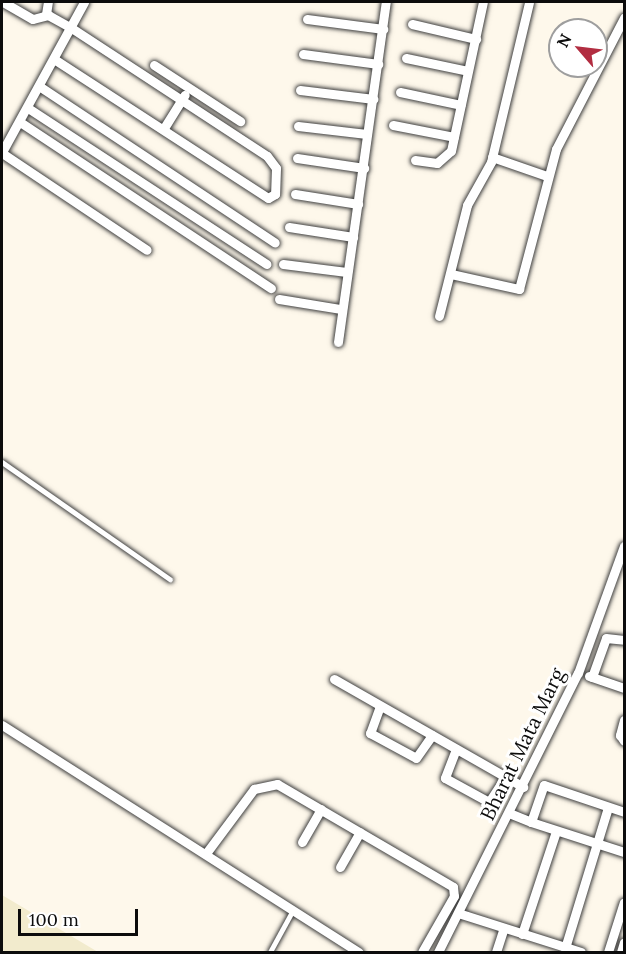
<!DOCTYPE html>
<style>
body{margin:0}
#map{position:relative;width:626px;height:954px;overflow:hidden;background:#fef8eb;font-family:Lora,serif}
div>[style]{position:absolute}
.farmland>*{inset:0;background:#f2ebcd}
.roads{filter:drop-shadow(0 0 2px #3f3f3f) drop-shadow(0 0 2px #3f3f3f)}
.lane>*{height:4.5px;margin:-2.25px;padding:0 2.25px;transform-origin:2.25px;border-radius:2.25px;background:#fff}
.street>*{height:9px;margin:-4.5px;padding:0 4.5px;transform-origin:4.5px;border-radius:4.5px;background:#fff}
span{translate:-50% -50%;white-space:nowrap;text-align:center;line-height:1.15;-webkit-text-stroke:6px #fff;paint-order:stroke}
.street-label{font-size:20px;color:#0c0c0c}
.frame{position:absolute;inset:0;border:3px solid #0c0c0c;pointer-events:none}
.north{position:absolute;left:548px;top:18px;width:60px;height:60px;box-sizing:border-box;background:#fff;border:2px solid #9e9e9e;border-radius:50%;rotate:298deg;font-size:16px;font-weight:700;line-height:24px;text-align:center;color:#0c0c0c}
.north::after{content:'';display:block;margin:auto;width:21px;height:27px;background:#b22d41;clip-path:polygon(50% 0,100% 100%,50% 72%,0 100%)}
.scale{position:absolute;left:18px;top:909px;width:120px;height:27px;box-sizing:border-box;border:3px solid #0c0c0c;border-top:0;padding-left:8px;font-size:18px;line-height:21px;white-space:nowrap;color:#0c0c0c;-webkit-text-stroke:4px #fff;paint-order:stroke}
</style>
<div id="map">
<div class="farmland">
<i style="clip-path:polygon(2px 895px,98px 952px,2px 952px)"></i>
</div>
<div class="roads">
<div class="lane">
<i style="left:2px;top:462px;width:205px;rotate:34.9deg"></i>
<i style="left:270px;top:952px;width:48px;rotate:-61.3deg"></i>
</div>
<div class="street">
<i style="left:3px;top:2px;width:34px;rotate:30deg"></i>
<i style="left:33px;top:19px;width:16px;rotate:-15deg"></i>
<i style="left:48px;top:15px;width:25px;rotate:29deg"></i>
<i style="left:70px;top:27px;width:235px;rotate:33.2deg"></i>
<i style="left:267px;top:156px;width:15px;rotate:53deg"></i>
<i style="left:276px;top:168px;width:26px;rotate:92deg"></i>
<i style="left:275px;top:194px;width:8px;rotate:150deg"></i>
<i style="left:268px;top:198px;width:255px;rotate:-147deg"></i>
<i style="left:46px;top:14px;width:12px;rotate:-81deg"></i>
<i style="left:307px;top:19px;width:77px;rotate:7.5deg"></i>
<i style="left:412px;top:24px;width:66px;rotate:13.2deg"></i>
<i style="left:303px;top:54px;width:76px;rotate:7.6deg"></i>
<i style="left:406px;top:58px;width:63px;rotate:11.8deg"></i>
<i style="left:154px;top:65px;width:103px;rotate:33.1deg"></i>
<i style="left:39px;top:86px;width:283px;rotate:33.6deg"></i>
<i style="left:300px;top:90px;width:74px;rotate:7deg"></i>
<i style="left:400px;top:92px;width:62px;rotate:12deg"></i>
<i style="left:28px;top:108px;width:285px;rotate:33.2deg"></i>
<i style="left:20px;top:122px;width:301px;rotate:33.5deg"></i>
<i style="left:393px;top:125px;width:62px;rotate:11.1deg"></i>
<i style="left:298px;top:126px;width:69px;rotate:6.6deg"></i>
<i style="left:164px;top:128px;width:39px;rotate:-58deg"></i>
<i style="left:2px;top:152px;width:171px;rotate:-61.3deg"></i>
<i style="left:2px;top:153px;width:174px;rotate:33.8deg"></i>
<i style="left:492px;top:157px;width:58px;rotate:19.1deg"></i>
<i style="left:297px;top:158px;width:68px;rotate:8.5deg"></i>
<i style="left:415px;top:160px;width:22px;rotate:8deg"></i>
<i style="left:437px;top:163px;width:18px;rotate:-41deg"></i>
<i style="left:451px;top:151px;width:152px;rotate:-77.9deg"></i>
<i style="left:295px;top:194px;width:64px;rotate:9deg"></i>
<i style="left:289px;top:227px;width:65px;rotate:8.9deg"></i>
<i style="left:283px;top:264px;width:64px;rotate:7.1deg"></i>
<i style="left:451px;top:274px;width:70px;rotate:12.4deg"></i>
<i style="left:519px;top:289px;width:145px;rotate:-75.2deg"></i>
<i style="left:556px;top:149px;width:148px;rotate:-62.6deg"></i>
<i style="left:279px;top:299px;width:63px;rotate:9.2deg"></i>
<i style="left:439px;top:316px;width:114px;rotate:-75.8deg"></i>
<i style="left:467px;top:205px;width:49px;rotate:-60.8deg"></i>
<i style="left:491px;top:162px;width:164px;rotate:-76.6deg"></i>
<i style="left:338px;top:342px;width:343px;rotate:-82deg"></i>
<i style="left:589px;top:676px;width:37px;rotate:19deg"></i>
<i style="left:592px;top:677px;width:41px;rotate:-70.3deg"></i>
<i style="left:606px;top:638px;width:18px;rotate:6deg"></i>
<i style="left:334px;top:679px;width:218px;rotate:29.7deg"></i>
<i style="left:380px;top:706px;width:29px;rotate:110deg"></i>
<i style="left:370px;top:733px;width:52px;rotate:28.5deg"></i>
<i style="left:416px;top:758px;width:28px;rotate:-55deg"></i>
<i style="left:624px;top:720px;width:16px;rotate:105deg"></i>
<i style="left:620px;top:735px;width:7px;rotate:56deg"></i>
<i style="left:2px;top:725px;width:423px;rotate:32.5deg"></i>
<i style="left:456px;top:749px;width:31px;rotate:111deg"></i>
<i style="left:445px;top:778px;width:50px;rotate:28.6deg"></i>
<i style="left:489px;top:802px;width:30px;rotate:-57deg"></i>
<i style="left:509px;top:813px;width:24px;rotate:22deg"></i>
<i style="left:531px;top:822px;width:39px;rotate:-71deg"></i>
<i style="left:544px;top:785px;width:84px;rotate:18.6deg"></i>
<i style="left:531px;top:822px;width:98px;rotate:17.9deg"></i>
<i style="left:302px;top:842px;width:38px;rotate:-60deg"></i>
<i style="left:207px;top:852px;width:79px;rotate:-53.3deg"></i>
<i style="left:254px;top:789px;width:24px;rotate:-12deg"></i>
<i style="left:277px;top:784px;width:204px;rotate:30.3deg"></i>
<i style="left:453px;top:887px;width:9px;rotate:84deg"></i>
<i style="left:454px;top:896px;width:64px;rotate:119.7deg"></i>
<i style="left:340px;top:867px;width:40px;rotate:-60.3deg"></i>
<i style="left:458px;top:913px;width:129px;rotate:17.6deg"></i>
<i style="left:522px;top:934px;width:108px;rotate:-71.7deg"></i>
<i style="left:565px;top:948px;width:147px;rotate:-73deg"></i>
<i style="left:438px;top:952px;width:312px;rotate:-63.4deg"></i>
<i style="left:578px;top:673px;width:135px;rotate:-70.1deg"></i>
<i style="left:496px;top:952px;width:25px;rotate:-72deg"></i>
<i style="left:608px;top:952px;width:52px;rotate:-72.3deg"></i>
<i style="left:621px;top:952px;width:10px;rotate:-73deg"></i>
</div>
</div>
<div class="street-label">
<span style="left:522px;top:744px;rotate:-64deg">Bharat Mata Marg</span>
</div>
<div class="frame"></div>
<div class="north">N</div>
<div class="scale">100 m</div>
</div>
